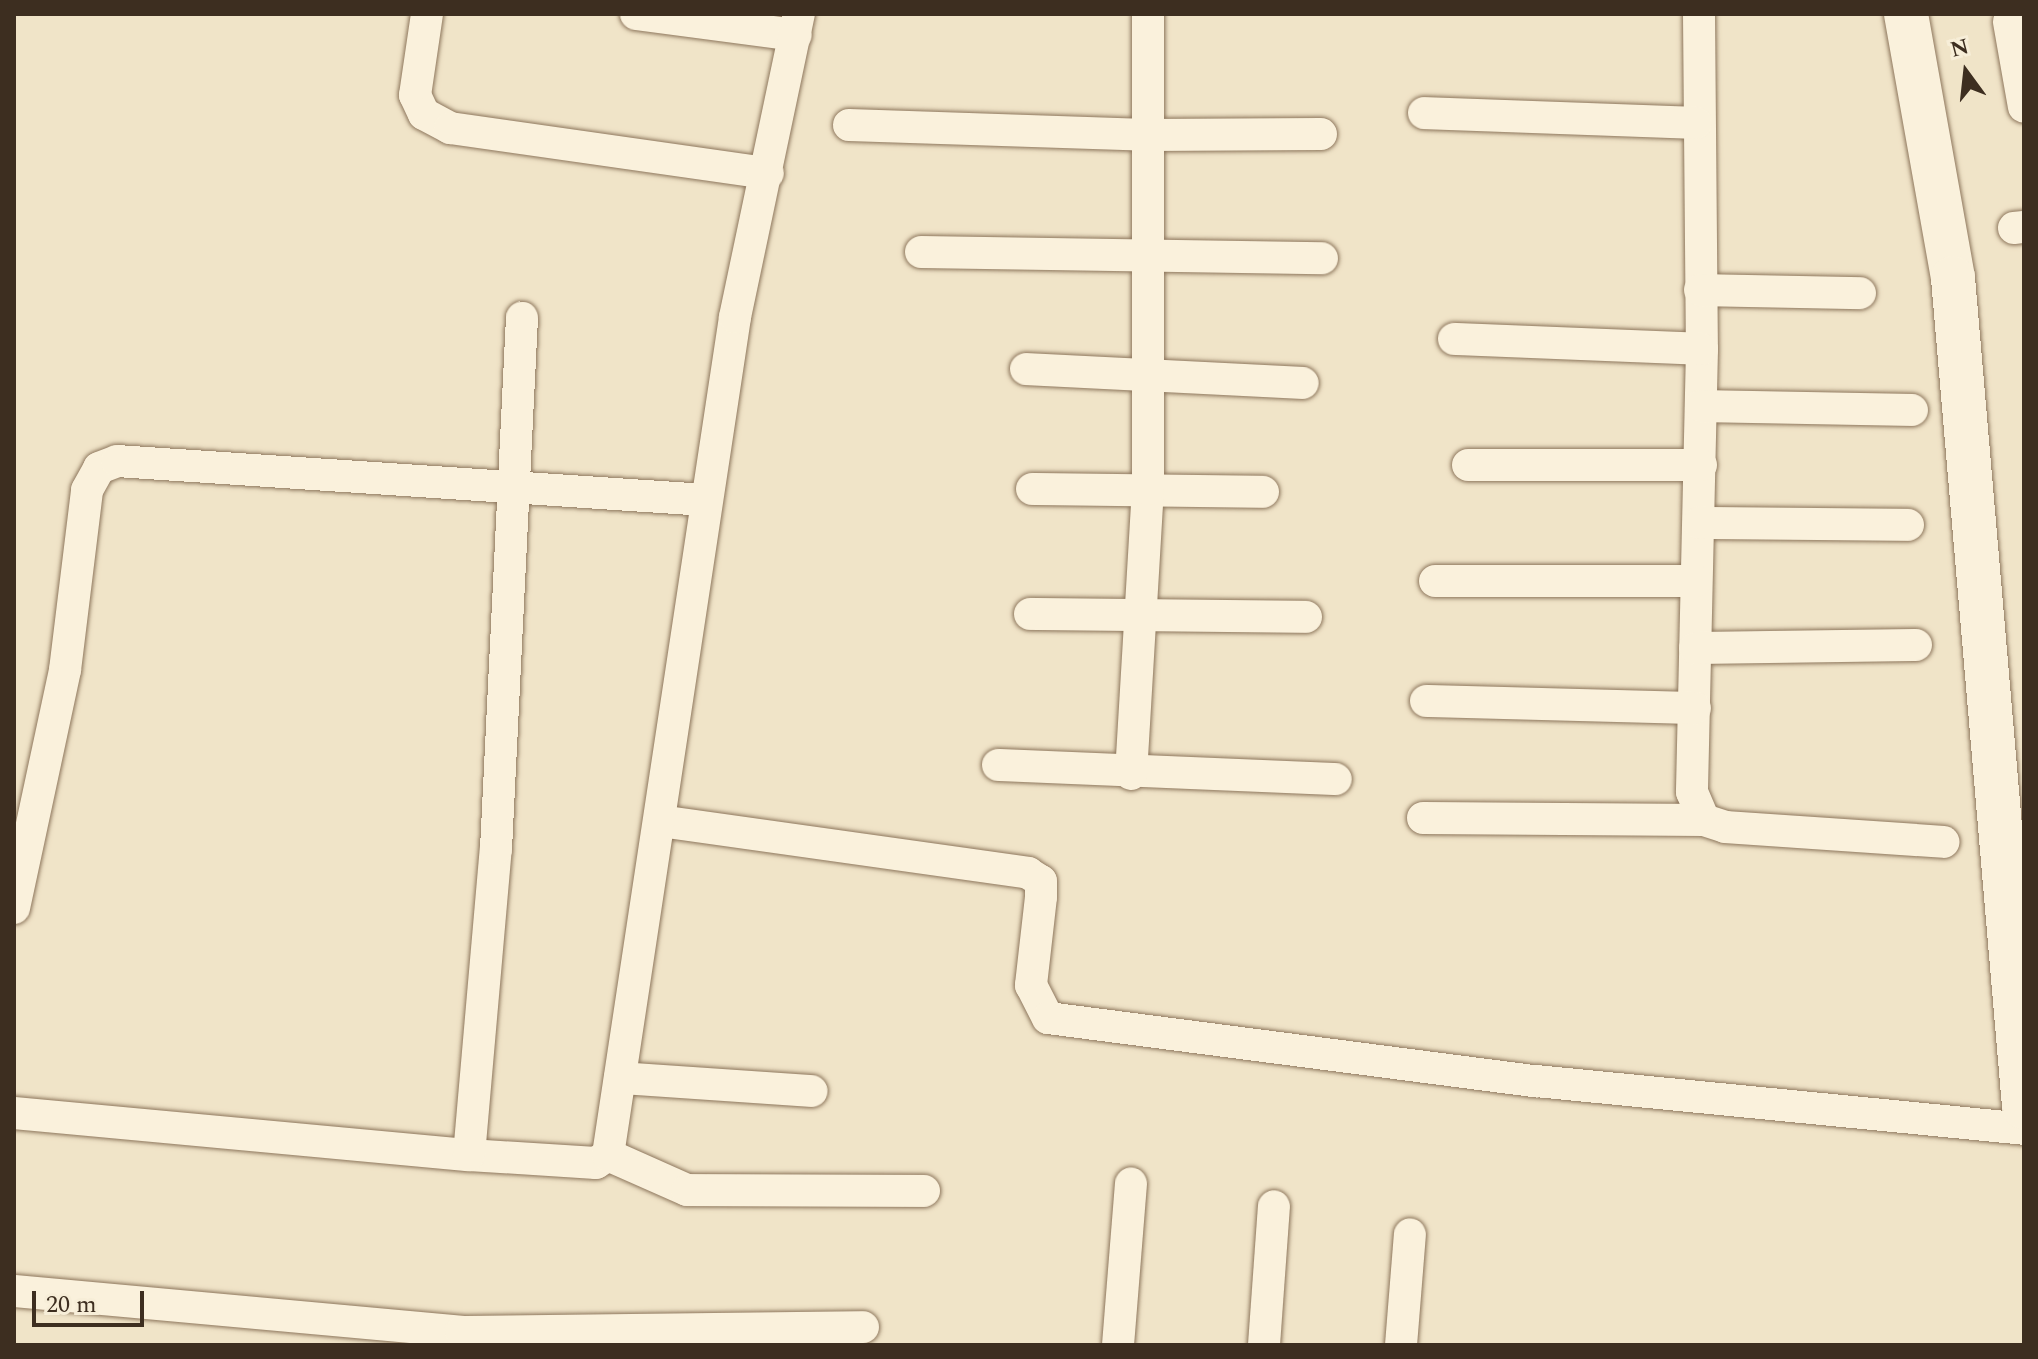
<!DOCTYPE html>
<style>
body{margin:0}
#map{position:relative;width:2038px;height:1359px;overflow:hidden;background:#f0e4c8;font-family:Spectral,serif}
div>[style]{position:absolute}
.roads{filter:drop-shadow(0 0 2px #8d765c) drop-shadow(0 0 2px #8d765c)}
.street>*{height:32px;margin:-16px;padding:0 16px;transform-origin:16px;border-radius:16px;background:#faf1dc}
.secondary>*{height:44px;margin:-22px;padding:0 22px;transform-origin:22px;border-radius:22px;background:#faf1dc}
span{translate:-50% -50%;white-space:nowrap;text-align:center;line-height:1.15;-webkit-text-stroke:6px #f7eed8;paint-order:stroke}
.frame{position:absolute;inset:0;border:16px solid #3d2e20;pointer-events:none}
.north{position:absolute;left:1926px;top:32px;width:80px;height:80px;-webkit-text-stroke:6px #f7eed8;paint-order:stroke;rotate:345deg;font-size:22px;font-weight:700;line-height:32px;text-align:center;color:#3d2e20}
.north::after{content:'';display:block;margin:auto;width:28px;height:36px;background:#3d2e20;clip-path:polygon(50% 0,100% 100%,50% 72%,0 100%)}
.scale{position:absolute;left:32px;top:1291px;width:112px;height:36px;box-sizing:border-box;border:4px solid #3d2e20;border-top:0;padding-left:10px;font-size:24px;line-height:28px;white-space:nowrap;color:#3d2e20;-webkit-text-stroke:6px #f7eed8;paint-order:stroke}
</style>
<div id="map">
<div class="roads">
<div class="street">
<i style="left:427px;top:14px;width:82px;rotate:98.4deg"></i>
<i style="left:415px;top:95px;width:21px;rotate:65deg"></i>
<i style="left:424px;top:114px;width:30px;rotate:28deg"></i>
<i style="left:450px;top:128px;width:321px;rotate:8.1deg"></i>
<i style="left:636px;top:14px;width:161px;rotate:7.5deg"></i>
<i style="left:1699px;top:14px;width:335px;rotate:89.5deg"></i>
<i style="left:1702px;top:349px;width:443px;rotate:91.3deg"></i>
<i style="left:1692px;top:792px;width:30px;rotate:67deg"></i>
<i style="left:1704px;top:820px;width:22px;rotate:18deg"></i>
<i style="left:1725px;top:827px;width:219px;rotate:3.9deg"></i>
<i style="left:2009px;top:22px;width:86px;rotate:80deg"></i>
<i style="left:1424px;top:113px;width:272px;rotate:2.1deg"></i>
<i style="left:849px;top:125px;width:298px;rotate:1.9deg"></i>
<i style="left:1147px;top:135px;width:174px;rotate:-0.3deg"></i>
<i style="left:2014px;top:228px;width:10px;rotate:-6deg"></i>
<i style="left:921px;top:252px;width:401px;rotate:0.9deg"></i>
<i style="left:1700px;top:290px;width:160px;rotate:1.1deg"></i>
<i style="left:1454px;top:339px;width:248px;rotate:2.3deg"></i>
<i style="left:1026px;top:369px;width:277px;rotate:2.9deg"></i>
<i style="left:1701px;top:406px;width:211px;rotate:1.1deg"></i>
<i style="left:1468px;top:465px;width:233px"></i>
<i style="left:1032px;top:489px;width:231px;rotate:0.7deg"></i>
<i style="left:1699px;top:523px;width:209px;rotate:0.5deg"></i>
<i style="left:1435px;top:581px;width:261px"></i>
<i style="left:1030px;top:614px;width:276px;rotate:0.6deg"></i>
<i style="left:1695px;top:648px;width:221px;rotate:-0.8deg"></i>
<i style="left:1426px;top:701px;width:269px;rotate:1.5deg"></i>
<i style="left:998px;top:765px;width:338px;rotate:2.4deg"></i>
<i style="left:1131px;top:774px;width:286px;rotate:-86.6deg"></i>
<i style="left:1148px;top:489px;width:475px;rotate:-90deg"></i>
<i style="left:1423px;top:818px;width:281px;rotate:0.4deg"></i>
<i style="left:660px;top:821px;width:372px;rotate:8deg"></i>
<i style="left:1028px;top:873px;width:15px;rotate:32deg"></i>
<i style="left:1041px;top:881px;width:16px;rotate:90deg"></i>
<i style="left:1041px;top:897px;width:89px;rotate:96.5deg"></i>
<i style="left:1031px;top:985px;width:37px;rotate:63deg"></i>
<i style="left:1048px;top:1018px;width:492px;rotate:7.4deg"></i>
<i style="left:1536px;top:1081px;width:490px;rotate:5.6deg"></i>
<i style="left:14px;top:908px;width:243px;rotate:-77.9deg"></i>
<i style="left:65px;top:670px;width:181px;rotate:-83deg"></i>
<i style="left:87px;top:490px;width:25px;rotate:-61deg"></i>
<i style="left:99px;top:468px;width:19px;rotate:-21deg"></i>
<i style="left:117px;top:461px;width:590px;rotate:3.79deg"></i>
<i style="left:620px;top:1078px;width:192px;rotate:3.9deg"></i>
<i style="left:14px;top:1113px;width:457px;rotate:5.3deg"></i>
<i style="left:469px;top:1155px;width:127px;rotate:3.6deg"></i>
<i style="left:596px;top:1163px;width:14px;rotate:-34deg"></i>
<i style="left:608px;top:1155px;width:848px;rotate:-81.38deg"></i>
<i style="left:735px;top:317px;width:310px;rotate:-78.1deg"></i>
<i style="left:469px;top:1155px;width:307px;rotate:-85deg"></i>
<i style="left:496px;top:849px;width:532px;rotate:-87.2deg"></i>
<i style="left:608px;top:1155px;width:86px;rotate:23.9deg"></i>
<i style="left:687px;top:1190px;width:237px;rotate:0.2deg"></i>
<i style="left:14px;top:1291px;width:449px;rotate:5.2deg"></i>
<i style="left:461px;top:1332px;width:402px;rotate:-0.7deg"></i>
<i style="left:1118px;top:1345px;width:162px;rotate:-85.4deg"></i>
<i style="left:1264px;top:1345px;width:139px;rotate:-85.9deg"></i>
<i style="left:1401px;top:1345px;width:111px;rotate:-85.4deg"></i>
</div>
<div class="secondary">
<i style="left:1906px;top:14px;width:268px;rotate:79.9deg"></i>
<i style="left:1953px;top:278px;width:832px;rotate:85.1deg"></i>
</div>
</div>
<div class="frame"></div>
<div class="north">N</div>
<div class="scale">20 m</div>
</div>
